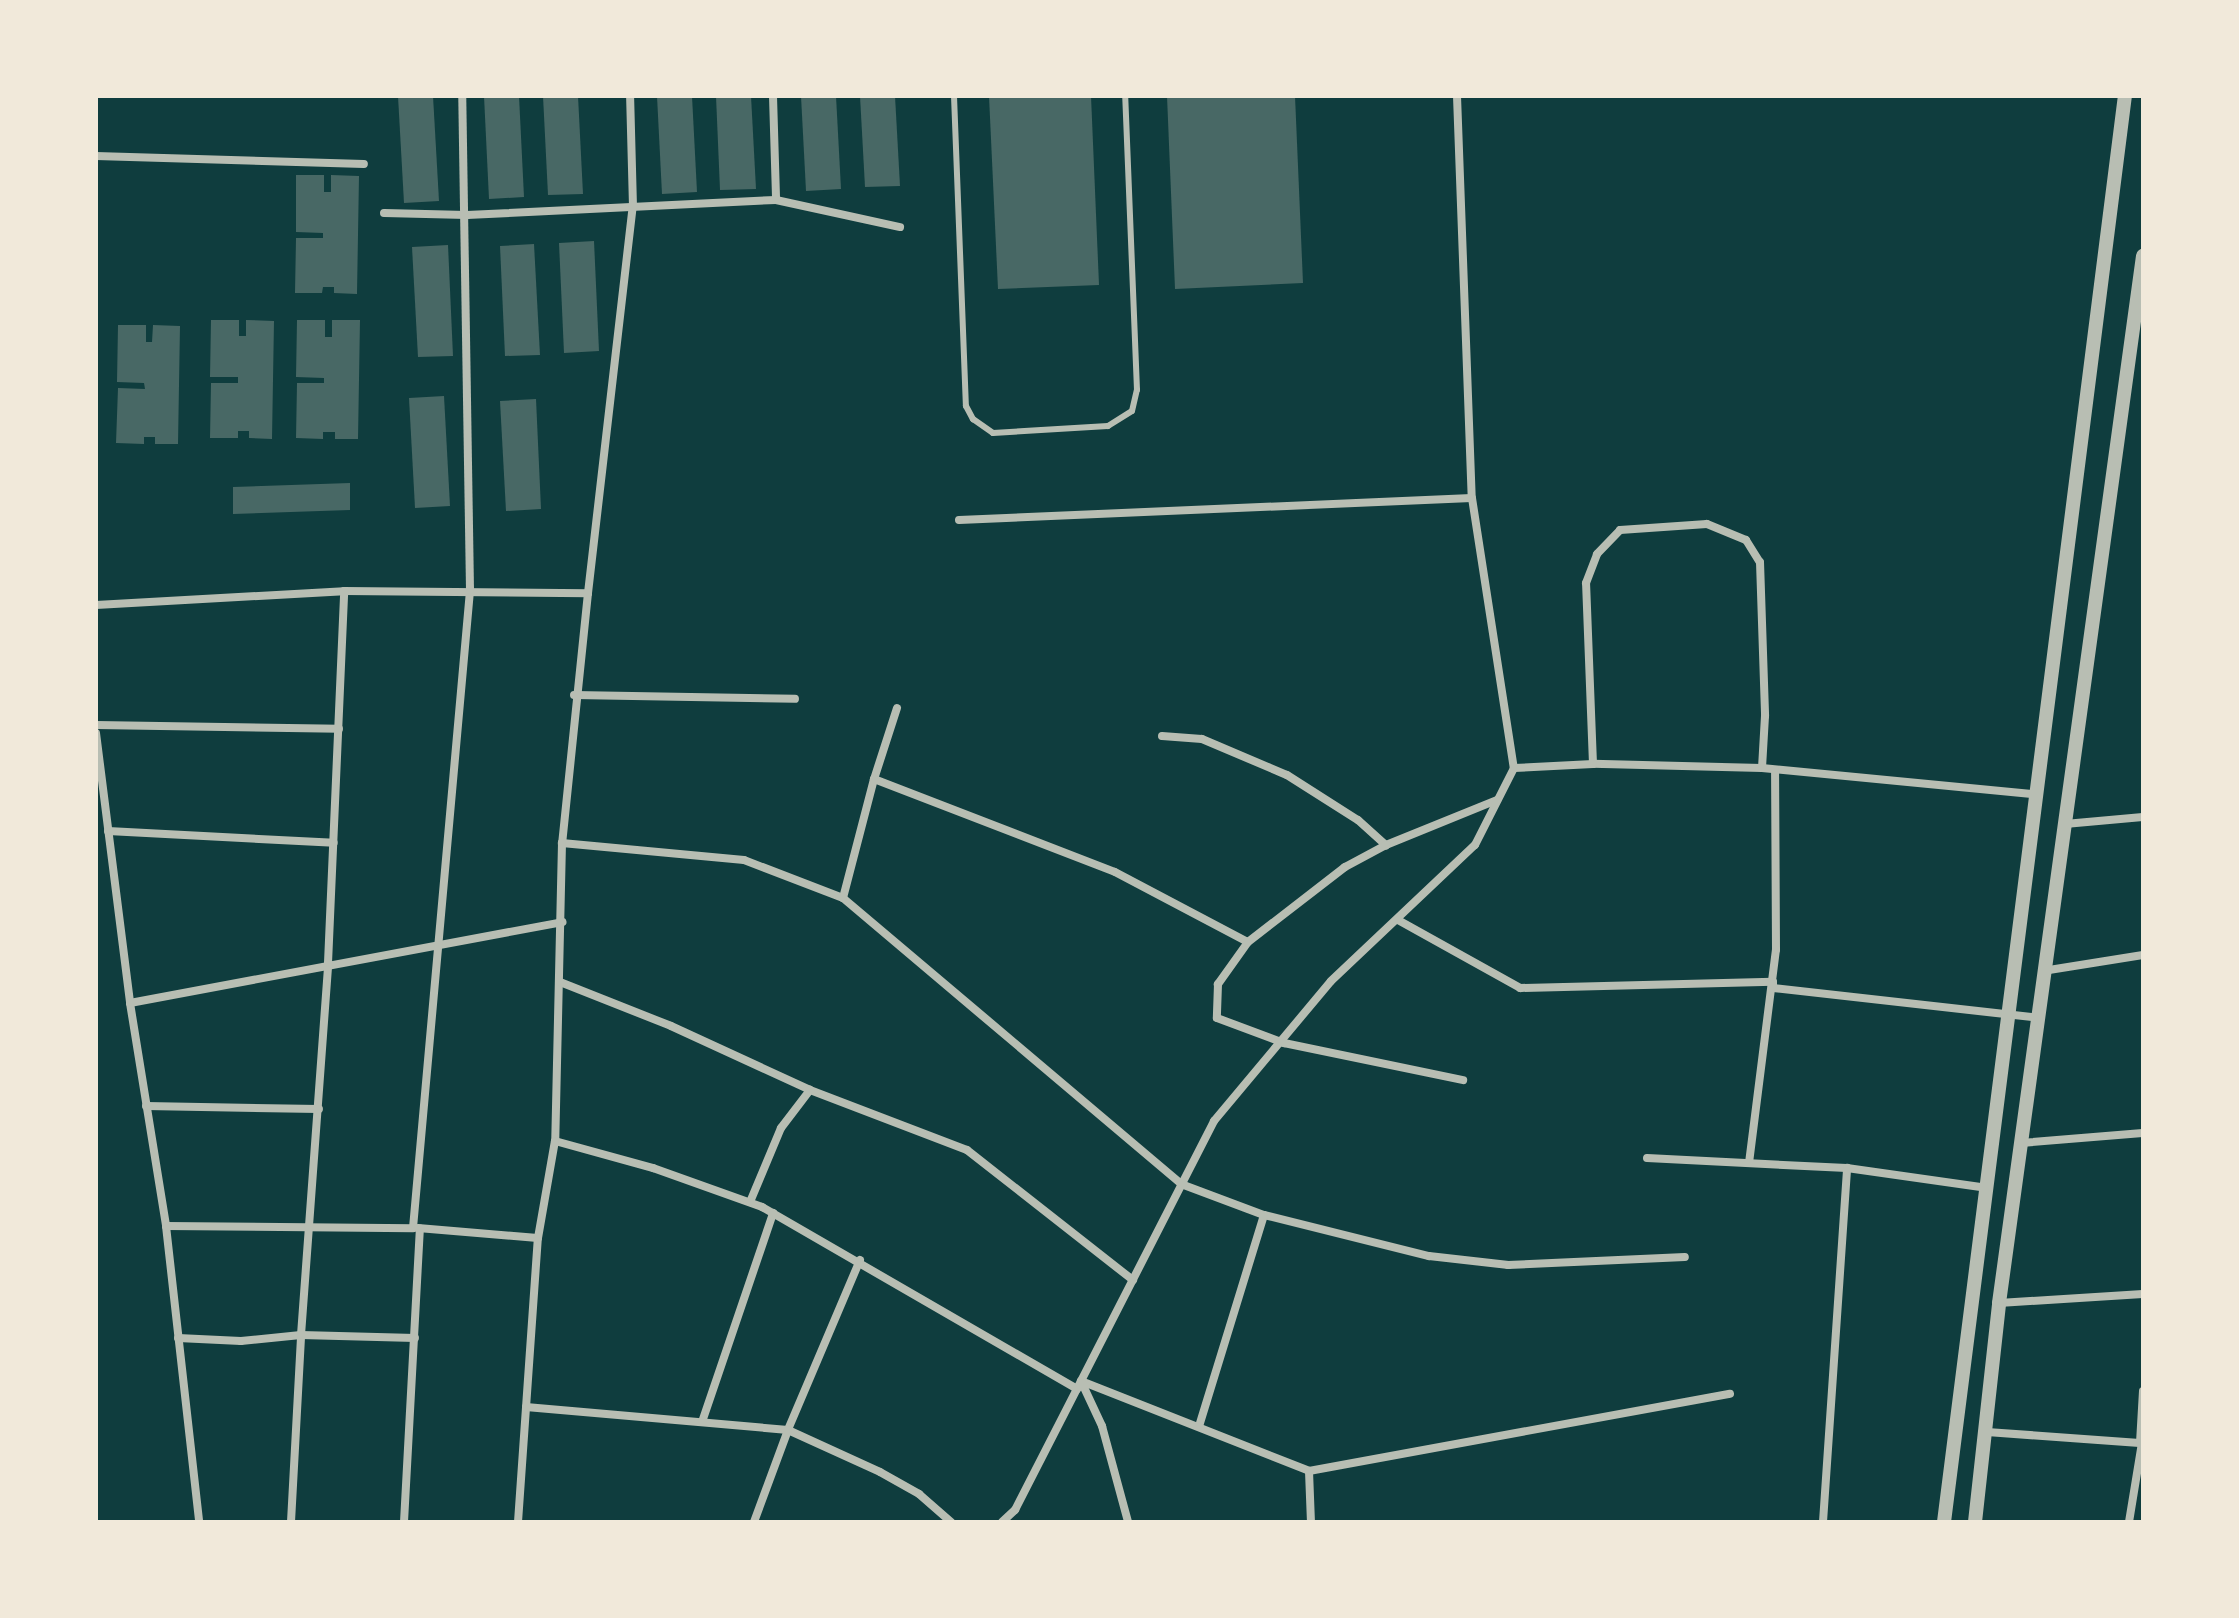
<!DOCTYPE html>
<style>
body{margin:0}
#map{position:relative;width:2239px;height:1618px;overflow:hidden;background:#0f3d3e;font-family:Lato,sans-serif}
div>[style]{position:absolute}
.building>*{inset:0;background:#486865}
.service>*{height:6px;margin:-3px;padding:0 3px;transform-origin:3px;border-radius:3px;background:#b8beb3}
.minor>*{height:8px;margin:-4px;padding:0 4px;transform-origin:4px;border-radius:4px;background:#b8beb3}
.tertiary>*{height:14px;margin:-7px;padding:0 7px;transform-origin:7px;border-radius:7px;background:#b8beb3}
span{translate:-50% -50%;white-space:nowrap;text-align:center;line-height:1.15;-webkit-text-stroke:6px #f1e9da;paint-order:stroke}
.frame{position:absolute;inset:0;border:98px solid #f1e9da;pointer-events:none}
</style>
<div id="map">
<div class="building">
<i style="clip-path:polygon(398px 96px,433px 96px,439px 201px,404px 203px)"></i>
<i style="clip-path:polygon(484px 96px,519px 96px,524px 197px,489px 199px)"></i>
<i style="clip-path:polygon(543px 96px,578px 96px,583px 194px,548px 195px)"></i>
<i style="clip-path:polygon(657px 96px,692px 96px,697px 192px,662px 194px)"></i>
<i style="clip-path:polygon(716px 96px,751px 96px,756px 189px,720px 190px)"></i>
<i style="clip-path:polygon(801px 96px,836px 96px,841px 189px,806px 191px)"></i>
<i style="clip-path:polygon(860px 96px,895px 96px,900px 186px,865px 187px)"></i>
<i style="clip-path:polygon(989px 96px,1091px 96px,1099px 285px,998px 289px)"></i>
<i style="clip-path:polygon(1167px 96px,1295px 96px,1303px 283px,1175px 289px)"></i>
<i style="clip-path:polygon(296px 175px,324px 175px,324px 192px,331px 192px,331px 175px,359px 176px,357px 294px,334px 293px,334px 287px,323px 287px,322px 293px,295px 293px,296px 238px,323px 238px,323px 233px,296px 232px)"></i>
<i style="clip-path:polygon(594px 241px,599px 351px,564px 353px,559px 243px)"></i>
<i style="clip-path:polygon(534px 244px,540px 355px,505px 356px,500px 246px)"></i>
<i style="clip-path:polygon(448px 245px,453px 356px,418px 357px,412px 247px)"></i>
<i style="clip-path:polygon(211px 320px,239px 320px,239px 336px,246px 336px,246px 320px,274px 321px,272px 439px,249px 438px,249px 431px,238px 431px,238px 438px,210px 438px,211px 383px,238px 383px,238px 377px,210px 377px)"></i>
<i style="clip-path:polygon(297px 320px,325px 320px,325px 337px,332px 337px,332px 320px,360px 320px,358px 439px,335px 439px,335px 432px,323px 432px,323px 439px,296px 438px,297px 383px,324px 383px,324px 378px,296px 377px)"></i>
<i style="clip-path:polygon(118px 325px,146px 325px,146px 342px,152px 342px,153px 325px,180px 326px,178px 444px,155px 444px,155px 437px,144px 437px,144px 444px,116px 443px,118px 388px,145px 389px,144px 383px,117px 382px)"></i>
<i style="clip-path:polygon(444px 396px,450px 506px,415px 508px,409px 398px)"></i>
<i style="clip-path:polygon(536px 399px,541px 509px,506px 511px,500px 401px)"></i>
<i style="clip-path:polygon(350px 483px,350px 510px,233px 514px,233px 487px)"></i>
</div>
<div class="service">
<i style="left:954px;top:96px;width:310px;rotate:87.8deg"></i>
<i style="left:966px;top:406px;width:15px;rotate:62deg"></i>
<i style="left:973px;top:419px;width:24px;rotate:35deg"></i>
<i style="left:993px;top:433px;width:115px;rotate:-3.5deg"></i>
<i style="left:1108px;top:426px;width:28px;rotate:-32deg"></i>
<i style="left:1132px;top:411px;width:22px;rotate:-77deg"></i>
<i style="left:1137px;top:390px;width:294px;rotate:-92.3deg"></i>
</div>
<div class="minor">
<i style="left:773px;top:96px;width:104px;rotate:88.3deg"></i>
<i style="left:1457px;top:96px;width:402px;rotate:87.9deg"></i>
<i style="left:1472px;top:498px;width:273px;rotate:81.2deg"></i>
<i style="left:96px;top:156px;width:268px;rotate:1.7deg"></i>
<i style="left:384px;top:213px;width:83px;rotate:1.4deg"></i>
<i style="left:467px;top:215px;width:309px;rotate:-2.8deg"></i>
<i style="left:776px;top:200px;width:127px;rotate:12.3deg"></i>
<i style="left:959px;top:520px;width:513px;rotate:-2.46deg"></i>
<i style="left:588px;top:593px;width:389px;rotate:-83.4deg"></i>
<i style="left:633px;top:207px;width:111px;rotate:-91.5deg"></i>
<i style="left:96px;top:605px;width:248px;rotate:-3.2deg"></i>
<i style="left:344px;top:591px;width:244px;rotate:0.5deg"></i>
<i style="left:588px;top:593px;width:251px;rotate:95.9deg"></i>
<i style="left:574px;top:695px;width:221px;rotate:1deg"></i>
<i style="left:897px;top:708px;width:75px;rotate:107.9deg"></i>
<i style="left:874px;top:779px;width:258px;rotate:21.1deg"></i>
<i style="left:1115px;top:872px;width:150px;rotate:27.8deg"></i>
<i style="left:96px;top:725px;width:243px;rotate:0.9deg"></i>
<i style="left:96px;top:733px;width:272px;rotate:82.8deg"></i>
<i style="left:130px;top:1003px;width:440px;rotate:-10.6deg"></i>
<i style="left:1162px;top:736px;width:40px;rotate:4.3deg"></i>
<i style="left:1202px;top:739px;width:92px;rotate:23deg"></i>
<i style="left:1287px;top:775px;width:84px;rotate:32.4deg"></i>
<i style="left:1358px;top:820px;width:38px;rotate:42deg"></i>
<i style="left:1386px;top:845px;width:120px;rotate:-22.1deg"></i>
<i style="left:1762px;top:768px;width:169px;rotate:-178.6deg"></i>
<i style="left:1593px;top:764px;width:181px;rotate:-92.2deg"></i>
<i style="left:1586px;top:583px;width:31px;rotate:-69deg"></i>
<i style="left:1597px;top:554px;width:33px;rotate:-46deg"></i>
<i style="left:1620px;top:530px;width:87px;rotate:-3.9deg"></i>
<i style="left:1707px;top:524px;width:42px;rotate:22.3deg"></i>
<i style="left:1746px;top:540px;width:26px;rotate:58deg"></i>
<i style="left:1760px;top:562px;width:154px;rotate:88.1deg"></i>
<i style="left:1765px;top:716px;width:52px;rotate:93.3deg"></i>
<i style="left:1762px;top:768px;width:271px;rotate:5.5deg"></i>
<i style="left:874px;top:779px;width:123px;rotate:104.6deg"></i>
<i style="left:843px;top:898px;width:443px;rotate:40.2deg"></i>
<i style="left:1181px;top:1184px;width:89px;rotate:20.5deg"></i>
<i style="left:1264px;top:1215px;width:221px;rotate:107.1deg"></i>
<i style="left:2065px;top:824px;width:78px;rotate:-5.1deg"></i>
<i style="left:108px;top:831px;width:226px;rotate:3deg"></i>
<i style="left:1386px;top:845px;width:47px;rotate:151.8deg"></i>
<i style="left:1345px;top:867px;width:123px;rotate:142.3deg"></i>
<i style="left:1248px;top:942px;width:52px;rotate:125.5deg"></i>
<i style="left:1218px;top:984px;width:34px;rotate:92deg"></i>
<i style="left:1217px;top:1018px;width:72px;rotate:20.5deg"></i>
<i style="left:1284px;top:1043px;width:183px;rotate:11.7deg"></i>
<i style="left:843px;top:898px;width:106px;rotate:-159deg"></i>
<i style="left:744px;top:860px;width:183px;rotate:-174.7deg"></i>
<i style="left:562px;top:843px;width:298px;rotate:91.3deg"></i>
<i style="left:555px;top:1141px;width:102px;rotate:15.4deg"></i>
<i style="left:653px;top:1168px;width:116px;rotate:19.7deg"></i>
<i style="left:762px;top:1207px;width:364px;rotate:30deg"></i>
<i style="left:1398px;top:920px;width:140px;rotate:29.1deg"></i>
<i style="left:1520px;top:988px;width:253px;rotate:-1.4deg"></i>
<i style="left:1773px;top:982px;width:6px;rotate:90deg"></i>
<i style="left:1773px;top:988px;width:268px;rotate:6.4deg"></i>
<i style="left:2049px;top:970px;width:95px;rotate:-9.1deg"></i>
<i style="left:560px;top:982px;width:119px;rotate:21.6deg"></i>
<i style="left:671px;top:1026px;width:153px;rotate:24.7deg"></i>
<i style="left:810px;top:1090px;width:168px;rotate:20.9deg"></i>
<i style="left:967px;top:1150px;width:211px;rotate:38.1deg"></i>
<i style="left:130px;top:1003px;width:226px;rotate:80.8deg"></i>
<i style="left:166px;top:1226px;width:247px;rotate:0.5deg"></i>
<i style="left:413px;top:1228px;width:641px;rotate:-84.89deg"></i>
<i style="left:470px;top:590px;width:494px;rotate:-90.9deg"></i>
<i style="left:146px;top:1106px;width:173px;rotate:1deg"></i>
<i style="left:2021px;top:1143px;width:122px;rotate:-4.7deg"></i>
<i style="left:1647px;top:1158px;width:200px;rotate:2.9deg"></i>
<i style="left:1847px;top:1168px;width:142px;rotate:8.1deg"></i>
<i style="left:1749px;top:1163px;width:215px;rotate:-82.8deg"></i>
<i style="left:1776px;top:950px;width:180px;rotate:-90.3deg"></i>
<i style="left:750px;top:1202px;width:80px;rotate:-67.3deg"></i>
<i style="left:781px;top:1128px;width:48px;rotate:-52.7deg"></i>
<i style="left:1264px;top:1215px;width:170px;rotate:14deg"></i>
<i style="left:1429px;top:1256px;width:80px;rotate:6.5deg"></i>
<i style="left:1508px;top:1265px;width:177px;rotate:-2.6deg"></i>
<i style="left:166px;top:1226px;width:298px;rotate:83.6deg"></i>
<i style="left:418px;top:1228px;width:120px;rotate:4.8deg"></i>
<i style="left:538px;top:1238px;width:98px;rotate:-80.1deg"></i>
<i style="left:860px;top:1260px;width:185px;rotate:113deg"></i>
<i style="left:788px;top:1430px;width:101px;rotate:24.5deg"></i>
<i style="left:880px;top:1472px;width:45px;rotate:29.4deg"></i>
<i style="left:919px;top:1494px;width:43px;rotate:41.2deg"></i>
<i style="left:1999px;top:1303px;width:144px;rotate:-3.6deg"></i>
<i style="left:178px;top:1338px;width:63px;rotate:2.7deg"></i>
<i style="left:241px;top:1341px;width:60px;rotate:-5.7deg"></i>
<i style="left:301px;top:1335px;width:373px;rotate:-85.8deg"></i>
<i style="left:328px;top:963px;width:372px;rotate:-87.5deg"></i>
<i style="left:1081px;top:1381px;width:245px;rotate:21.5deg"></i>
<i style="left:1309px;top:1471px;width:51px;rotate:87.8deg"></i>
<i style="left:1081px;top:1381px;width:50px;rotate:65deg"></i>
<i style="left:1102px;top:1426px;width:99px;rotate:74.8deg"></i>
<i style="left:526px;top:1407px;width:263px;rotate:5deg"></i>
<i style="left:788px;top:1430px;width:98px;rotate:110.3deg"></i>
<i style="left:702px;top:1422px;width:221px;rotate:-71.2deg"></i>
<i style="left:1987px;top:1432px;width:153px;rotate:4.1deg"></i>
<i style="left:2140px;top:1443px;width:52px;rotate:-86.7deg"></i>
<i style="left:1309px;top:1471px;width:428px;rotate:-10.4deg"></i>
<i style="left:291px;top:1522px;width:187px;rotate:-86.9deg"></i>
<i style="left:301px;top:1335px;width:114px;rotate:1.5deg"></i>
<i style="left:404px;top:1522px;width:294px;rotate:-86.9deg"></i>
<i style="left:518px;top:1522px;width:285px;rotate:-86deg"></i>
<i style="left:1002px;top:1522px;width:18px;rotate:-43deg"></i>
<i style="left:1015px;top:1510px;width:437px;rotate:-62.9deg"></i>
<i style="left:1214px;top:1121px;width:182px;rotate:-50.1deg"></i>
<i style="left:1331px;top:981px;width:198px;rotate:-43.4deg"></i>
<i style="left:1475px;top:845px;width:86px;rotate:-63.1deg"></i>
<i style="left:1514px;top:768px;width:79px;rotate:-2.9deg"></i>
<i style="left:1823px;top:1522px;width:355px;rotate:-86.1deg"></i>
<i style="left:2129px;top:1522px;width:80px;rotate:-80.7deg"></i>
</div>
<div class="tertiary">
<i style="left:1944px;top:1522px;width:1437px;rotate:-82.77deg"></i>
<i style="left:1975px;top:1522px;width:220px;rotate:-83.7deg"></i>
<i style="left:1999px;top:1303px;width:1057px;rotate:-82.17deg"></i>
</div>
<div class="frame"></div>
</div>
